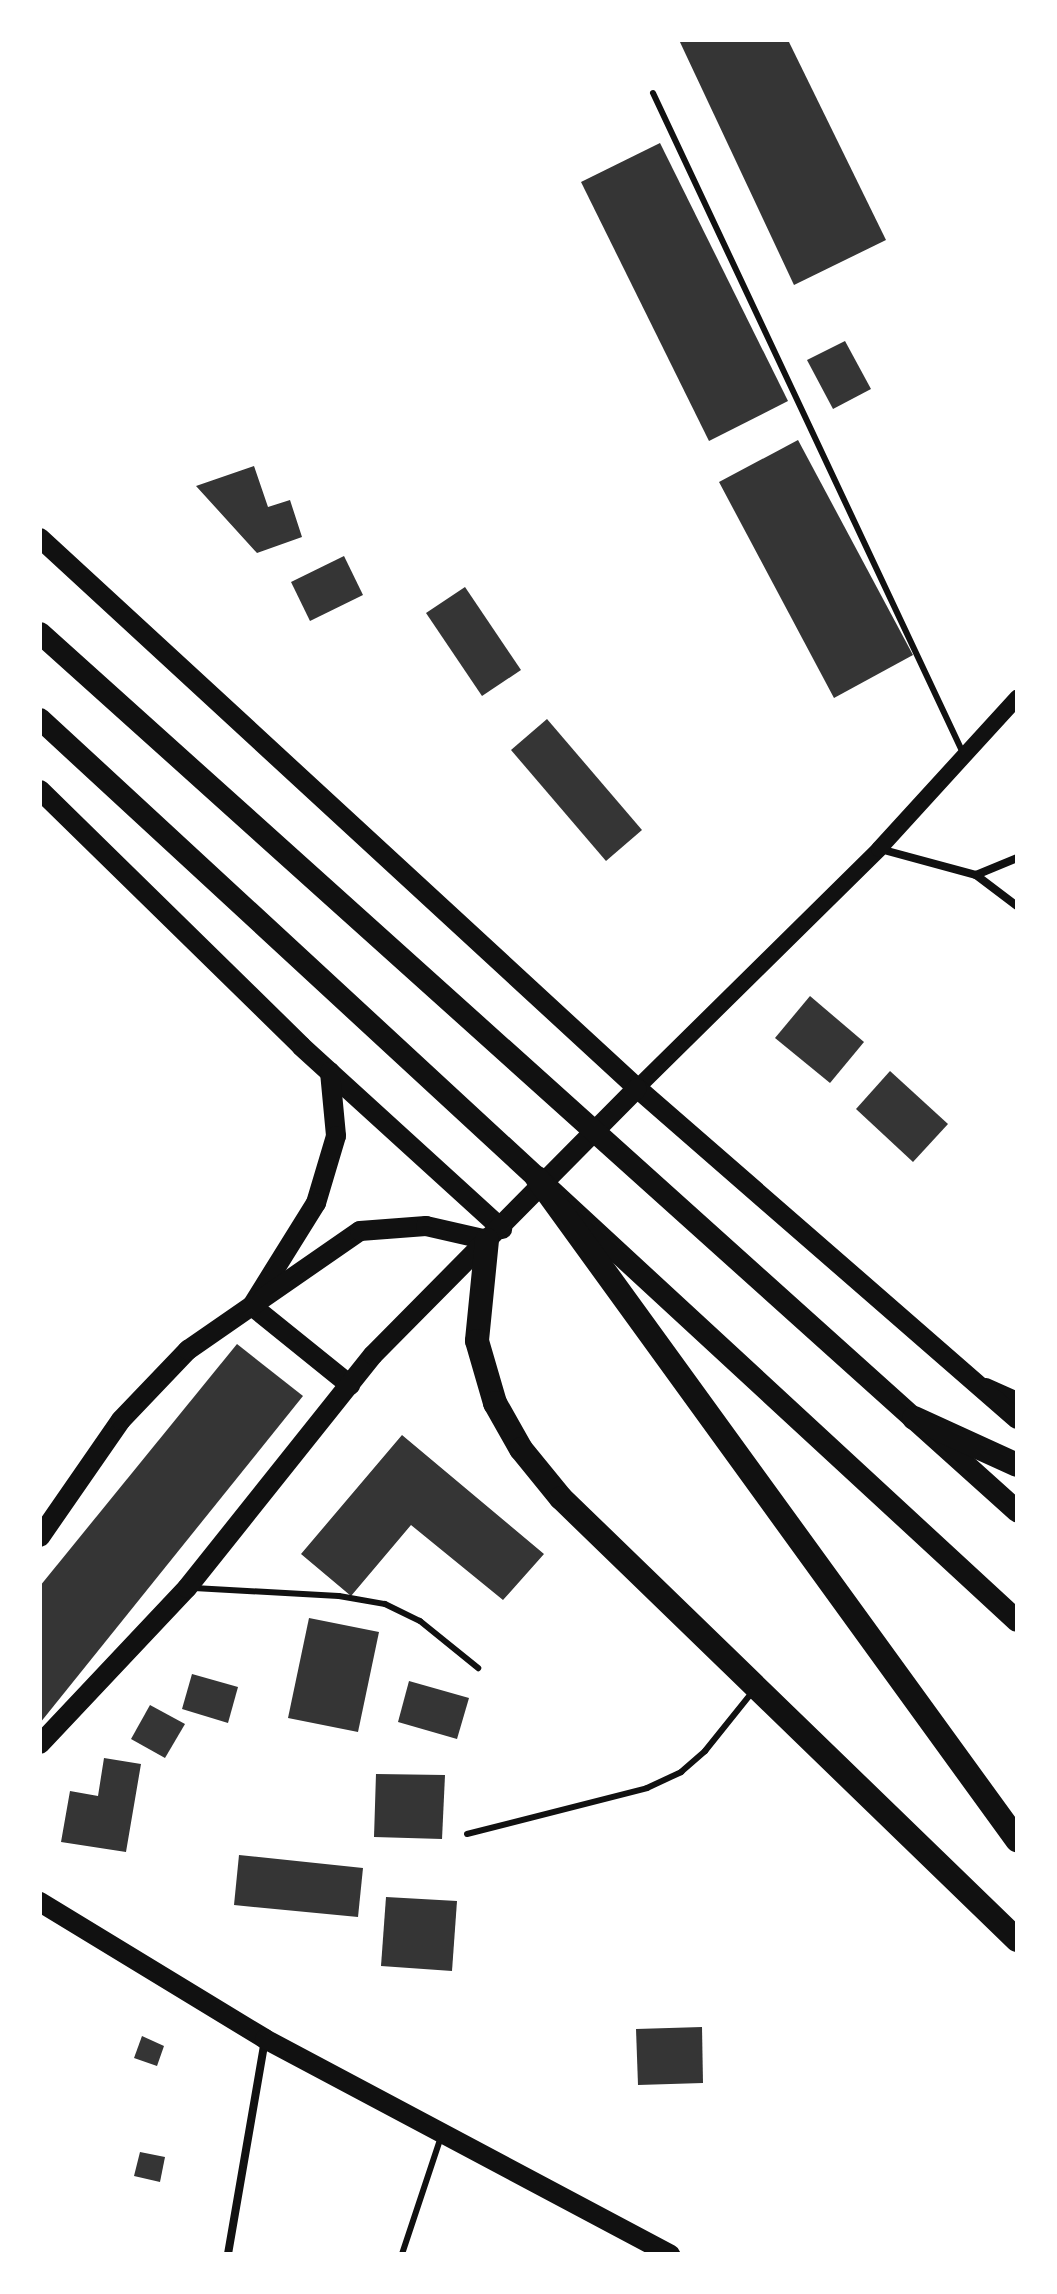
<!DOCTYPE html>
<style>
body{margin:0}
#map{position:relative;width:1057px;height:2294px;overflow:hidden;background:#fff;font-family:"Zilla Slab",serif}
div>[style]{position:absolute}
.building>*{inset:0;background:#353535}
.service>*{height:6px;margin:-3px;padding:0 3px;transform-origin:3px;border-radius:3px;background:#111}
.minor>*{height:8px;margin:-4px;padding:0 4px;transform-origin:4px;border-radius:4px;background:#111}
.tertiary>*{height:14px;margin:-7px;padding:0 7px;transform-origin:7px;border-radius:7px;background:#111}
.secondary>*{height:16px;margin:-8px;padding:0 8px;transform-origin:8px;border-radius:8px;background:#111}
.primary>*{height:20px;margin:-10px;padding:0 10px;transform-origin:10px;border-radius:10px;background:#111}
.trunk>*{height:22px;margin:-11px;padding:0 11px;transform-origin:11px;border-radius:11px;background:#111}
.motorway>*{height:24px;margin:-12px;padding:0 12px;transform-origin:12px;border-radius:12px;background:#111}
span{translate:-50% -50%;white-space:nowrap;text-align:center;line-height:1.15;-webkit-text-stroke:6px #fff;paint-order:stroke}
.frame{position:absolute;inset:0;border:42px solid #fff;pointer-events:none}
</style>
<div id="map">
<div class="building">
<i style="clip-path:polygon(679px 40px,788px 40px,886px 240px,794px 285px)"></i>
<i style="clip-path:polygon(660px 143px,788px 401px,709px 441px,581px 182px)"></i>
<i style="clip-path:polygon(845px 341px,871px 389px,833px 409px,807px 360px)"></i>
<i style="clip-path:polygon(798px 440px,913px 655px,834px 698px,719px 482px)"></i>
<i style="clip-path:polygon(254px 466px,268px 507px,290px 500px,302px 537px,257px 553px,196px 486px)"></i>
<i style="clip-path:polygon(344px 556px,363px 595px,310px 621px,291px 582px)"></i>
<i style="clip-path:polygon(465px 587px,521px 670px,482px 696px,426px 613px)"></i>
<i style="clip-path:polygon(547px 719px,642px 830px,606px 861px,511px 750px)"></i>
<i style="clip-path:polygon(810px 996px,864px 1042px,830px 1083px,775px 1038px)"></i>
<i style="clip-path:polygon(890px 1071px,948px 1124px,913px 1162px,856px 1109px)"></i>
<i style="clip-path:polygon(237px 1344px,303px 1396px,40px 1723px,40px 1586px)"></i>
<i style="clip-path:polygon(402px 1435px,544px 1554px,503px 1600px,411px 1525px,351px 1596px,301px 1554px)"></i>
<i style="clip-path:polygon(309px 1618px,379px 1632px,358px 1732px,288px 1718px)"></i>
<i style="clip-path:polygon(192px 1674px,238px 1687px,228px 1723px,182px 1709px)"></i>
<i style="clip-path:polygon(409px 1681px,469px 1698px,457px 1739px,398px 1722px)"></i>
<i style="clip-path:polygon(150px 1705px,185px 1724px,165px 1758px,131px 1739px)"></i>
<i style="clip-path:polygon(104px 1758px,141px 1764px,126px 1852px,61px 1842px,70px 1791px,98px 1796px)"></i>
<i style="clip-path:polygon(376px 1774px,445px 1775px,442px 1839px,374px 1837px)"></i>
<i style="clip-path:polygon(239px 1855px,363px 1868px,358px 1917px,234px 1905px)"></i>
<i style="clip-path:polygon(386px 1897px,457px 1901px,452px 1971px,381px 1966px)"></i>
<i style="clip-path:polygon(702px 2027px,703px 2083px,638px 2085px,636px 2029px)"></i>
<i style="clip-path:polygon(142px 2036px,164px 2046px,157px 2066px,134px 2058px)"></i>
<i style="clip-path:polygon(140px 2152px,165px 2157px,160px 2182px,134px 2176px)"></i>
</div>
<div class="service">
<i style="left:653px;top:93px;width:731px;rotate:64.84deg"></i>
<i style="left:194px;top:1588px;width:145px;rotate:3.2deg"></i>
<i style="left:339px;top:1596px;width:47px;rotate:9.9deg"></i>
<i style="left:385px;top:1604px;width:39px;rotate:26deg"></i>
<i style="left:420px;top:1621px;width:75px;rotate:39deg"></i>
<i style="left:467px;top:1834px;width:186px;rotate:-14.3deg"></i>
<i style="left:647px;top:1788px;width:38px;rotate:-25deg"></i>
<i style="left:681px;top:1772px;width:32px;rotate:-41deg"></i>
<i style="left:705px;top:1751px;width:78px;rotate:-51.2deg"></i>
<i style="left:402px;top:2254px;width:123px;rotate:-71.6deg"></i>
</div>
<div class="minor">
<i style="left:880px;top:849px;width:99px;rotate:15.2deg"></i>
<i style="left:976px;top:875px;width:51px;rotate:37.1deg"></i>
<i style="left:976px;top:875px;width:44px;rotate:-22.5deg"></i>
<i style="left:228px;top:2254px;width:218px;rotate:-80.2deg"></i>
</div>
<div class="tertiary">
<i style="left:986px;top:1385px;width:34px;rotate:24deg"></i>
</div>
<div class="secondary">
<i style="left:637px;top:1088px;width:340px;rotate:-44.6deg"></i>
<i style="left:879px;top:849px;width:205px;rotate:-47.6deg"></i>
</div>
<div class="primary">
<i style="left:40px;top:538px;width:812px;rotate:42.65deg"></i>
<i style="left:637px;top:1088px;width:504px;rotate:41.06deg"></i>
<i style="left:40px;top:790px;width:366px;rotate:44.4deg"></i>
<i style="left:301px;top:1046px;width:272px;rotate:42.3deg"></i>
<i style="left:330px;top:1072px;width:64px;rotate:84.6deg"></i>
<i style="left:336px;top:1136px;width:70px;rotate:106.6deg"></i>
<i style="left:316px;top:1203px;width:121px;rotate:121.9deg"></i>
<i style="left:252px;top:1306px;width:126px;rotate:38.9deg"></i>
<i style="left:40px;top:1537px;width:142px;rotate:-55.3deg"></i>
<i style="left:121px;top:1420px;width:97px;rotate:-46.3deg"></i>
<i style="left:188px;top:1350px;width:209px;rotate:-34.7deg"></i>
<i style="left:360px;top:1231px;width:66px;rotate:-4.3deg"></i>
<i style="left:426px;top:1226px;width:63px;rotate:12.9deg"></i>
<i style="left:40px;top:1744px;width:214px;rotate:-46.7deg"></i>
<i style="left:187px;top:1588px;width:298px;rotate:-51.4deg"></i>
<i style="left:373px;top:1355px;width:375px;rotate:-45.3deg"></i>
<i style="left:40px;top:1902px;width:263px;rotate:31.3deg"></i>
<i style="left:265px;top:2039px;width:459px;rotate:28deg"></i>
</div>
<div class="trunk">
<i style="left:40px;top:633px;width:1314px;rotate:41.95deg"></i>
<i style="left:40px;top:719px;width:1330px;rotate:42.71deg"></i>
</div>
<div class="motorway">
<i style="left:537px;top:1178px;width:818px;rotate:54.06deg"></i>
<i style="left:487px;top:1240px;width:101px;rotate:95.7deg"></i>
<i style="left:477px;top:1341px;width:65px;rotate:73.8deg"></i>
<i style="left:495px;top:1403px;width:53px;rotate:60.5deg"></i>
<i style="left:521px;top:1449px;width:63px;rotate:50.8deg"></i>
<i style="left:561px;top:1498px;width:635px;rotate:44.11deg"></i>
<i style="left:914px;top:1418px;width:113px;rotate:24.5deg"></i>
</div>
<div class="frame"></div>
</div>
